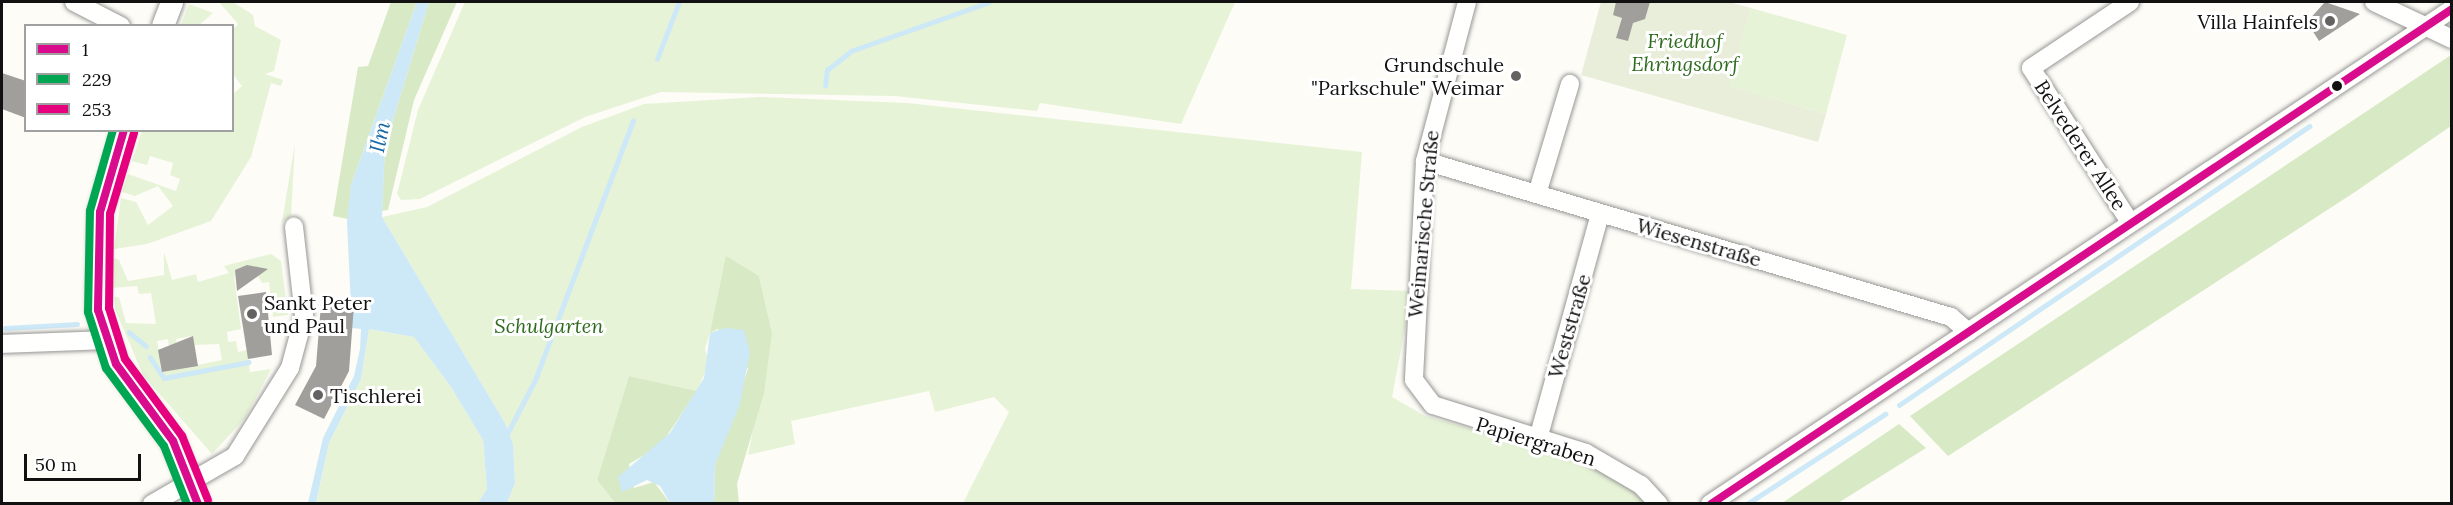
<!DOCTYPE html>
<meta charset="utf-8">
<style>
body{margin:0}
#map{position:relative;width:2453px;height:505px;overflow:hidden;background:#fdfcf7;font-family:Lora,serif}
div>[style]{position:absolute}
.green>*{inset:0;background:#e7f3d7}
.forest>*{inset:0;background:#d8eac5}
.cemetery>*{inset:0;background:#e9eedb}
.water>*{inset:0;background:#cde8f7}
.stream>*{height:4.5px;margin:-2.25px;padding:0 2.25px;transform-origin:2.25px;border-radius:2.25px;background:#cde8f7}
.building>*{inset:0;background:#a19f9c}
.roads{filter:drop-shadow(0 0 2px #979795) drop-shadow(0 0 2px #979795)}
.minor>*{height:18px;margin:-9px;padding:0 9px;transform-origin:9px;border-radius:9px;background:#fffffe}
.tertiary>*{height:22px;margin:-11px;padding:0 11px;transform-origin:11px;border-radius:11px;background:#fffffe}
.bus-1>*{height:8px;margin:-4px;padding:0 4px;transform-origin:4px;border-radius:4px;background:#d80c8c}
.bus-2>*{height:8px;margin:-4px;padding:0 4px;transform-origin:4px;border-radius:4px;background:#00a651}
.bus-3>*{height:8px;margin:-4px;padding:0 4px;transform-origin:4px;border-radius:4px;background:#e5007d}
.dots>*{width:16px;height:16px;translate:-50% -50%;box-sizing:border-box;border:3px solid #fff;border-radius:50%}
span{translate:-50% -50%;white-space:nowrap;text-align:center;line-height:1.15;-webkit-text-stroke:6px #fff;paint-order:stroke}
.poi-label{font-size:20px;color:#111}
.right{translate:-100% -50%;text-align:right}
.left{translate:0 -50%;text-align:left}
.park-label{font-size:20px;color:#2f6b1f;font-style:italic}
.street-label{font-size:20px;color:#111}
.water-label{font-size:21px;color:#1768a6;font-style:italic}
.frame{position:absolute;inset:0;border:3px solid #111;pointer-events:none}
.legend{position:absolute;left:24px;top:24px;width:210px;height:108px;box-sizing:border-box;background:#fff;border:2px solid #a0a0a0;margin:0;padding:8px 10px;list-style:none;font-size:18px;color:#111}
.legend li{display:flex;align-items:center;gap:12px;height:30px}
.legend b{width:30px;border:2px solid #a0a0a0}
.scale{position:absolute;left:24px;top:454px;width:117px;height:27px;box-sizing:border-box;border:3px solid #111;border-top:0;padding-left:8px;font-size:18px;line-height:21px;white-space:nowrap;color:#111;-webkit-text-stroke:4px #fff;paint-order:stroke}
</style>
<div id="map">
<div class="green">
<i style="clip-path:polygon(219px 2px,233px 2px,253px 15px,255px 26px,281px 40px,274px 71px,265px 74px,283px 80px,281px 86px,271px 83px,251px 157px,211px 221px,147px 244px,114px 249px,121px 198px,136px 202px,148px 225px,173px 206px,158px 186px,135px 196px,122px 192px,128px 174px,176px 191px,180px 179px,170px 175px,173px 163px,150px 156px,147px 165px,132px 161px,142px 131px,232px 130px,233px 94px,242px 86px,233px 74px,233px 29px,238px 24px)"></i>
<i style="clip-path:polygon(465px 2px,1235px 2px,1181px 124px,1040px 103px,1037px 111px,895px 96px,661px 92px,585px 117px,420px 199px,401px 200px,397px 194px,418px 110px)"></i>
<i style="clip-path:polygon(189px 4px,213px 13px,199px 25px,181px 25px)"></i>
<i style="clip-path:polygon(1751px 8px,1847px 35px,1826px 114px,1728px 86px)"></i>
<i style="clip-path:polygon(760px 97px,907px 103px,1362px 152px,1351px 289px,1412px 291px,1392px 397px,1425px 416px,1584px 460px,1628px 484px,1649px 503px,963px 503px,1009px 412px,994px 397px,935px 412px,929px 391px,791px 421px,795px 444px,748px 455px,772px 333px,759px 276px,710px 333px,705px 349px,709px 363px,697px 391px,629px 376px,597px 480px,615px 503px,507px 503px,515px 483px,513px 444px,505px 423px,382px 217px,427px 207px,582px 127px,644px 104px)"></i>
<i style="clip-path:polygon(295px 143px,291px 216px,282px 222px)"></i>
<i style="clip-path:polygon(evenodd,164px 252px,172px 280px,196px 274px,198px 282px,229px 273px,224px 266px,271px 254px,281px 261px,288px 315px,273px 317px,269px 282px,262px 283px,252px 266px,234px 276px,241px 329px,227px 332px,228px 342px,236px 341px,238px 352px,247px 350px,250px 372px,271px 369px,245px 418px,212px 454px,143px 375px,115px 309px,114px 297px,119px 297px,126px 323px,156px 324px,151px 293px,139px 294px,137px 286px,111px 288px,111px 257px,119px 260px,128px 281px,164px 275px,164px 252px,192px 336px,194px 345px,219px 344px,222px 360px,163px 372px,157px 341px,168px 339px,169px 348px,177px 346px,176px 339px,192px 336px)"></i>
<i style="clip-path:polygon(369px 329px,414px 337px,451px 387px,483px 440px,487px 489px,478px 504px,316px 504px,329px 443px,361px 379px)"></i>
</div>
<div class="forest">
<i style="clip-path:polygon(391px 2px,417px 2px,351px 185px,348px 219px,333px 216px,358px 67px,368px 66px)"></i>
<i style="clip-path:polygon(429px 2px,457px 2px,414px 100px,388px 210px,382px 211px,385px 146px)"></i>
<i style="clip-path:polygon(2451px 55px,2451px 126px,2355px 192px,1948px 456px,1910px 416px)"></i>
<i style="clip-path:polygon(726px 256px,759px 276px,772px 333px,764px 393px,737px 484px,739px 503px,714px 503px,715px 465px,748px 369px,718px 329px,710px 333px)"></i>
<i style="clip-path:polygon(629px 376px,697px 391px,660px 446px,629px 464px,634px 488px,654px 482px,670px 503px,615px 503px,597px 480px)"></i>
<i style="clip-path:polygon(1899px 424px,1926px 448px,1838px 503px,1782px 503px)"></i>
</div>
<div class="cemetery">
<i style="clip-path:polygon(1601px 2px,1729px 2px,1751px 8px,1729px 86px,1826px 114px,1818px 142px,1581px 75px)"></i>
</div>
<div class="water">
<i style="clip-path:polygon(417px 2px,429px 2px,385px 146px,382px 217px,505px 423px,513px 444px,515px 483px,507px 503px,478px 503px,487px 489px,483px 440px,451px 387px,414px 337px,369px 329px,361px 379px,329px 443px,316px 503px,308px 503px,323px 438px,354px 376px,360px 349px,361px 329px,352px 328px,347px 222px,351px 185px)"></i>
<i style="clip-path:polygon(725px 328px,744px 330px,750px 352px,740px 404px,715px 465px,714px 503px,670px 503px,660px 486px,647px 480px,622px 492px,618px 477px,670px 433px,704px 378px,710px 333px)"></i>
</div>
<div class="stream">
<i style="left:657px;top:59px;width:61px;rotate:-68.9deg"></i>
<i style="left:825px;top:86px;width:16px;rotate:-83deg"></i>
<i style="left:827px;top:70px;width:31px;rotate:-38deg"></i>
<i style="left:851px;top:51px;width:146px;rotate:-19.5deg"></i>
<i style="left:5px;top:328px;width:72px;rotate:-3.2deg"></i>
<i style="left:129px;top:332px;width:22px;rotate:39deg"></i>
<i style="left:150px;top:357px;width:25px;rotate:56deg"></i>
<i style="left:164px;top:378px;width:86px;rotate:-10.7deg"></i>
<i style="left:1899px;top:405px;width:496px;rotate:-34.2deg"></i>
<i style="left:506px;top:436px;width:63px;rotate:-62.6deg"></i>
<i style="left:535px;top:380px;width:277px;rotate:-69.3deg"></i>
<i style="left:1747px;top:504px;width:165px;rotate:-33.1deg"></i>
</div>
<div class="building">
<i style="clip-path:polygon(1616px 2px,1650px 2px,1645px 19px,1633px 23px,1628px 41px,1616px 38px,1622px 18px,1613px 15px)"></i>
<i style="clip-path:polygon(2325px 2px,2360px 14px,2319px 41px,2307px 22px)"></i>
<i style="clip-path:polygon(2px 73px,26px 81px,26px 118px,2px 109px)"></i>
<i style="clip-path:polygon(247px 265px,268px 269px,237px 291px,235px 270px)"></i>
<i style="clip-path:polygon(266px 292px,272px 355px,248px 359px,238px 296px)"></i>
<i style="clip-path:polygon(321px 304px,354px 305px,349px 371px,324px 419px,295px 405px,316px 366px)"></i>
<i style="clip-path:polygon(193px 336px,198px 366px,162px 372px,158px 350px)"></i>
</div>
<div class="roads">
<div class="minor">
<i style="left:74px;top:2px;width:53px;rotate:27.1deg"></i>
<i style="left:1467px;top:2px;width:164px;rotate:104.8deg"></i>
<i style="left:1425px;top:161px;width:219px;rotate:92.9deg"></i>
<i style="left:1414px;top:380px;width:31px;rotate:53deg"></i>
<i style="left:1433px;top:405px;width:160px;rotate:17.4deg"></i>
<i style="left:1586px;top:453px;width:64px;rotate:30.2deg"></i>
<i style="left:1641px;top:485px;width:26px;rotate:47deg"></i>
<i style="left:2130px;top:2px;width:119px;rotate:146.3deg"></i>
<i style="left:2031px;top:68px;width:183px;rotate:57.3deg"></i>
<i style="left:2374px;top:2px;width:86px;rotate:25.4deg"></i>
<i style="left:1425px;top:161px;width:549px;rotate:16.52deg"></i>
<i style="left:1951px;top:317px;width:23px;rotate:41deg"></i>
<i style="left:1537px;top:194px;width:115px;rotate:-73.3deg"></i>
<i style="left:2px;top:344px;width:104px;rotate:-2.2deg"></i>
<i style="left:1538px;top:439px;width:233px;rotate:-74.6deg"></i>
<i style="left:152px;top:504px;width:96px;rotate:-30deg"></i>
<i style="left:235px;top:456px;width:104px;rotate:-58deg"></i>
<i style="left:290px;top:368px;width:54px;rotate:-74.9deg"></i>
<i style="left:304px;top:316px;width:90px;rotate:-96.4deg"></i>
<i style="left:1710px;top:504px;width:892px;rotate:-33.71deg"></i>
</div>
<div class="tertiary">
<i style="left:163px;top:26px;width:26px;rotate:-69deg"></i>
<i style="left:124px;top:130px;width:85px;rotate:106.3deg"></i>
<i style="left:100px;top:212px;width:98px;rotate:91.2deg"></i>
<i style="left:98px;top:310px;width:57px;rotate:71.6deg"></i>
<i style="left:116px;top:364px;width:96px;rotate:53.5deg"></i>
<i style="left:173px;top:441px;width:68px;rotate:68.4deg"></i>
</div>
</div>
<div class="bus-1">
<i style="left:124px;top:130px;width:85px;rotate:106.3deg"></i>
<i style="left:100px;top:212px;width:98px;rotate:91.2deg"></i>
<i style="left:98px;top:310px;width:57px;rotate:71.6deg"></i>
<i style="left:116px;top:364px;width:96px;rotate:53.5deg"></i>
<i style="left:173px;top:441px;width:68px;rotate:68.4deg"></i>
<i style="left:1711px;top:504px;width:891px;rotate:-33.74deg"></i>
</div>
<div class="bus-2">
<i style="left:113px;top:130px;width:84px;rotate:105.9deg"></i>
<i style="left:90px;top:211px;width:101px;rotate:91.1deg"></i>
<i style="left:88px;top:312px;width:59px;rotate:72.2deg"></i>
<i style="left:106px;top:368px;width:97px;rotate:53.4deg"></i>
<i style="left:164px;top:446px;width:62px;rotate:68.4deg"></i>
</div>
<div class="bus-3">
<i style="left:134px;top:133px;width:84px;rotate:106.5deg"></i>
<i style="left:110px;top:214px;width:94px;rotate:90.6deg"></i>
<i style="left:109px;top:308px;width:53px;rotate:72.6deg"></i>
<i style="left:125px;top:359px;width:96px;rotate:53.5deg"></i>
<i style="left:182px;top:436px;width:69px;rotate:67.9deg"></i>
</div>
<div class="dots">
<i style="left:2330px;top:21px;background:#646362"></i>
<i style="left:1516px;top:76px;background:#646362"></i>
<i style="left:2337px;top:86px;background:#111"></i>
<i style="left:252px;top:314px;background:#646362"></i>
<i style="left:318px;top:395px;background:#646362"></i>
</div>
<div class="poi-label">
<span class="right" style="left:2318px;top:21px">Villa Hainfels</span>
<span class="right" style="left:1504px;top:76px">Grundschule<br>"Parkschule" Weimar</span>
<span class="left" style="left:264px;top:314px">Sankt Peter<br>und Paul</span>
<span class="left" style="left:330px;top:395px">Tischlerei</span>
</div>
<div class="park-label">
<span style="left:1685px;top:52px">Friedhof<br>Ehringsdorf</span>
<span style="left:549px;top:325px">Schulgarten</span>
</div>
<div class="street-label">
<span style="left:2081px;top:145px;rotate:57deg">Belvederer Allee</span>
<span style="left:1423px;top:224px;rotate:-85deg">Weimarische Straße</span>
<span style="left:1699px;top:242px;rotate:16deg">Wiesenstraße</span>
<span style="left:1569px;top:326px;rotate:-74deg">Weststraße</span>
<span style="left:1536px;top:441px;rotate:17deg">Papiergraben</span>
</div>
<div class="water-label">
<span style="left:380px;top:137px;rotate:-78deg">Ilm</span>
</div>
<div class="frame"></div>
<ul class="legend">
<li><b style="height:8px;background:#d80c8c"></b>1</li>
<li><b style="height:8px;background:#00a651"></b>229</li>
<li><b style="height:8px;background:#e5007d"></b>253</li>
</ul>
<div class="scale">50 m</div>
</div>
